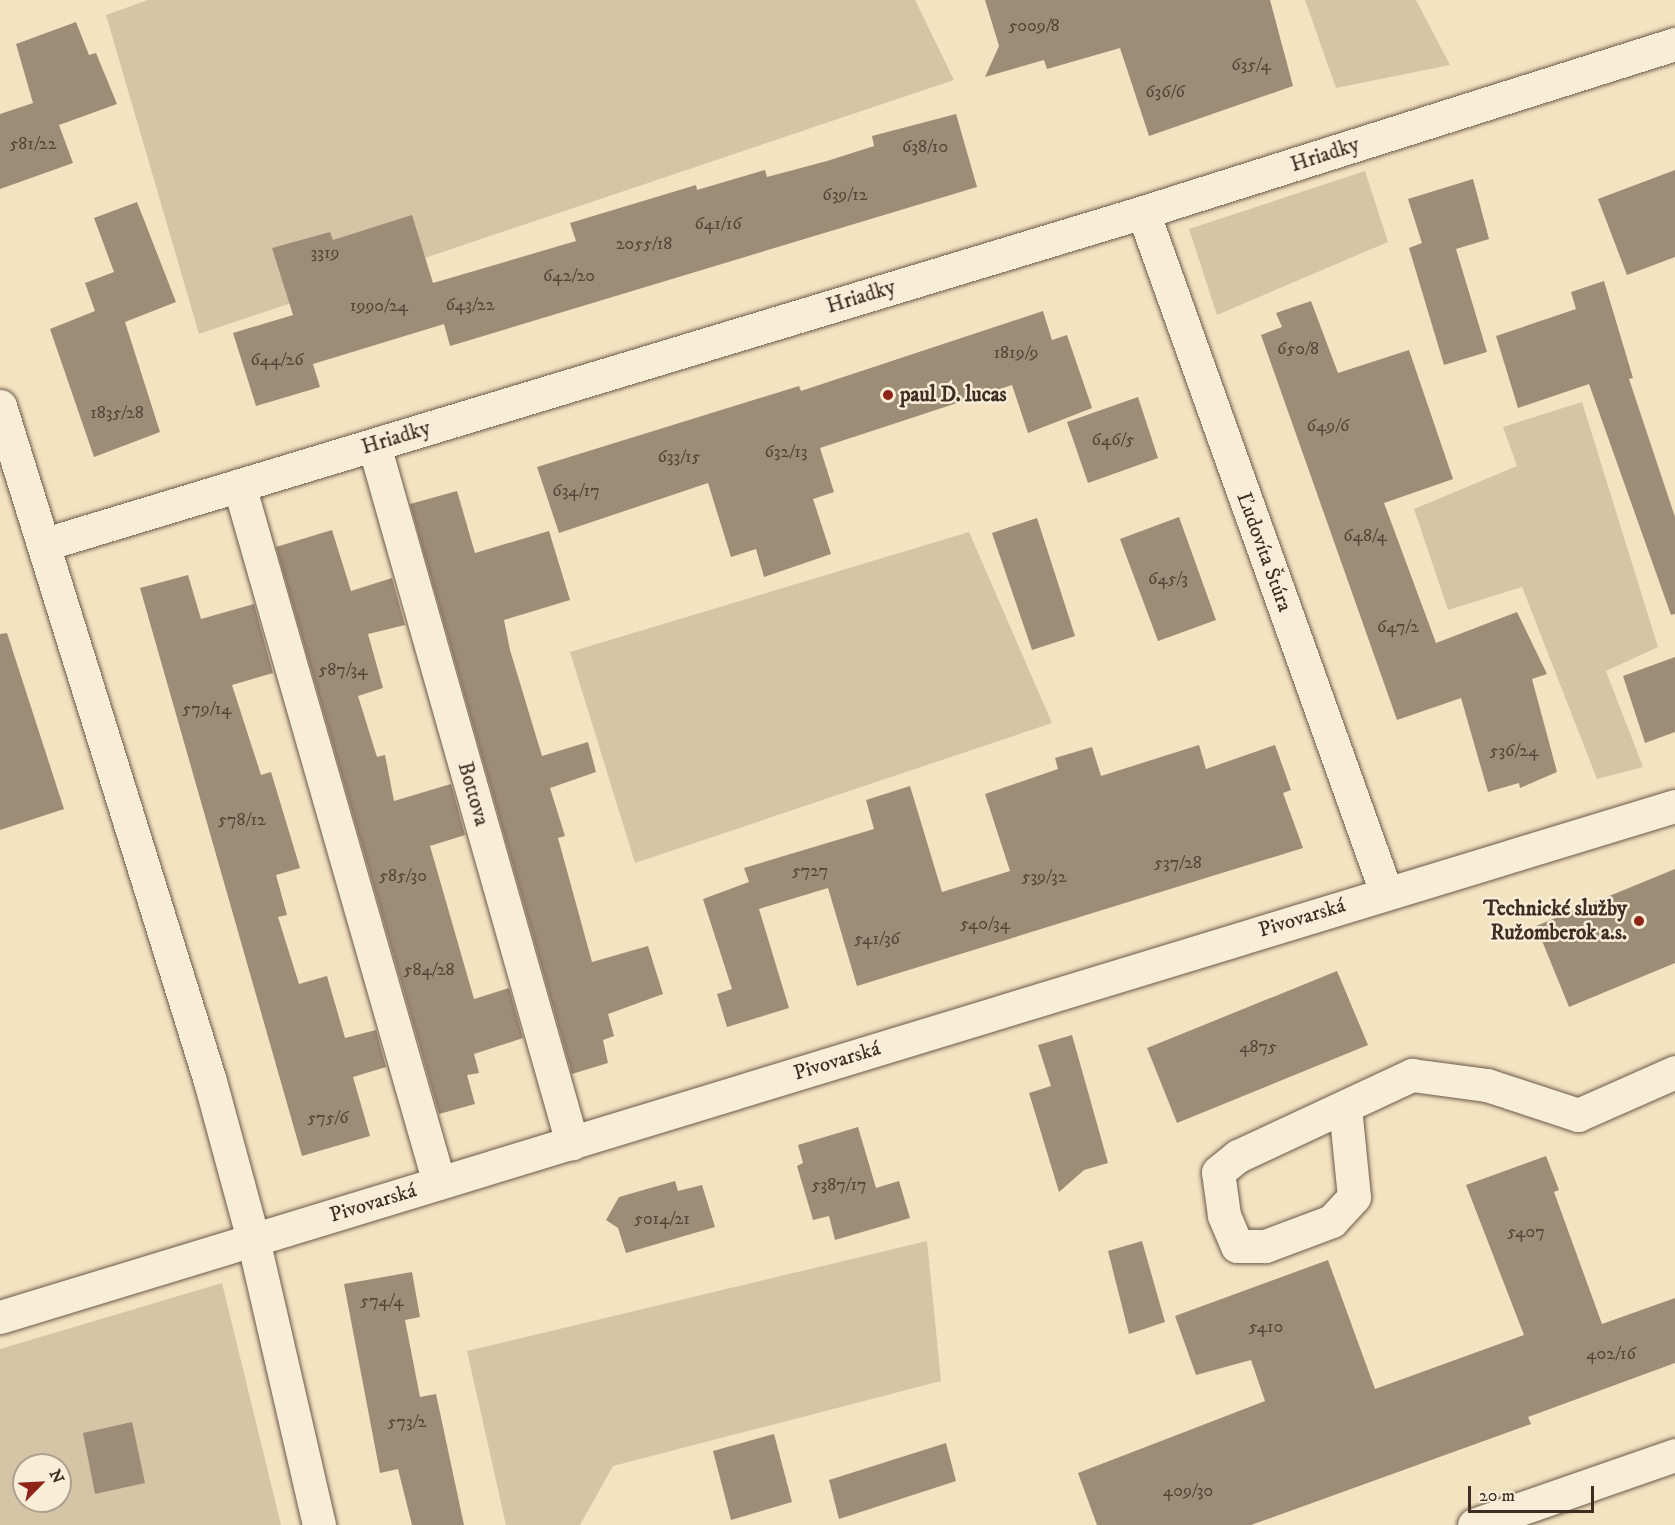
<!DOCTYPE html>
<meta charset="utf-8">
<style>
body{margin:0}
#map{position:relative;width:1675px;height:1525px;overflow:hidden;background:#f4e3c1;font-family:"IM FELL DW Pica",serif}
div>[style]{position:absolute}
.green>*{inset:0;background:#d5c4a6}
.building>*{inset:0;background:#9d8c76}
.roads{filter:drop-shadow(0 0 2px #6c5a4b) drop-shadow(0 0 2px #6c5a4b)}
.minor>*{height:33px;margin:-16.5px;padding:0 16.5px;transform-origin:16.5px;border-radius:16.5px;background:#f8edd7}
.dots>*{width:16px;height:16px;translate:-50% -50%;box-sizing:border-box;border:3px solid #f8edd7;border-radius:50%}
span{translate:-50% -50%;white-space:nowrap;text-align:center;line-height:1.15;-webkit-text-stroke:5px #f8edd7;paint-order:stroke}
.number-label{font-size:18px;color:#564538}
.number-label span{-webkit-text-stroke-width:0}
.street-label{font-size:21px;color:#3f2d24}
.poi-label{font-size:21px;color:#3f2d24;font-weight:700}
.left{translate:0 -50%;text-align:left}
.right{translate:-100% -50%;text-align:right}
.north{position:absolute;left:12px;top:1453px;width:60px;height:60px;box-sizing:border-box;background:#f8edd7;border:2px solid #aea08f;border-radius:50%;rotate:66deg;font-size:16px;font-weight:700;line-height:24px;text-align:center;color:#3f2d24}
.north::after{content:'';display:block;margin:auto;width:21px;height:27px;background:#8f2418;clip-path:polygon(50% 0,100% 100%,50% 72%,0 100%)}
.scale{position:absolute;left:1468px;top:1486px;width:126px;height:27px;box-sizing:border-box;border:3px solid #3f2d24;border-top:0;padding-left:8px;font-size:18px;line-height:21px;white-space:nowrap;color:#3f2d24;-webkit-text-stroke:4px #f8edd7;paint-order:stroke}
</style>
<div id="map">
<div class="green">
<i style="clip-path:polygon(148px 0,915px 0,954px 80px,199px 334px,106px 15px)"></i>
<i style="clip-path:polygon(1305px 0,1416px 0,1450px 65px,1336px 88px)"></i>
<i style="clip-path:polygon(1365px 171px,1388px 242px,1217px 315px,1189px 229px)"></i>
<i style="clip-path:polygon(1582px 402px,1658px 647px,1606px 671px,1643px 767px,1597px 779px,1522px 587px,1448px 610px,1414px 509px,1517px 466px,1503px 427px)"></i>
<i style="clip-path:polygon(969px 532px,1052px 723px,635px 863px,570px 652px)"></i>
<i style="clip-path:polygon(927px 1241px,941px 1381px,613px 1466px,580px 1525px,506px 1525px,467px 1351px)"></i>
<i style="clip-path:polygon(evenodd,222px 1283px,281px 1525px,0 1525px,0 1349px,222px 1283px,24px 1465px,60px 1465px,60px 1501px,24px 1501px,24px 1465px)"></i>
</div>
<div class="building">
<i style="clip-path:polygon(985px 0,1270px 0,1293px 86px,1149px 136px,1120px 48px,1047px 69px,1044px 60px,985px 77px,999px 46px)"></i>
<i style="clip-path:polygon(76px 22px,89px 55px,96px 53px,117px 104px,59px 125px,73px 163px,0 189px,0 114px,33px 103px,16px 44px)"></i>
<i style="clip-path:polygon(956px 114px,977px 187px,450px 346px,444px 324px,313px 364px,320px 387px,256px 406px,233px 333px,293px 315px,272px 248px,330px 232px,333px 240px,412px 215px,433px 283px,576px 241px,570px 223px,696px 185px,697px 190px,765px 170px,767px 177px,827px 161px,874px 146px,872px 136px)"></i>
<i style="clip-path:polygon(1675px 170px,1675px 257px,1627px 275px,1598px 199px)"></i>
<i style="clip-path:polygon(1473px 179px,1489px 239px,1456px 249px,1487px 352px,1444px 365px,1409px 248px,1422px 243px,1408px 199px)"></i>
<i style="clip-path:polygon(137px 202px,176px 302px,125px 322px,160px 432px,94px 457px,50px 329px,95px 311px,85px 283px,114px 272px,94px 218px)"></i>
<i style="clip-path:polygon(1604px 281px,1633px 378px,1629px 379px,1675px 517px,1675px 614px,1671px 615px,1589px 384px,1518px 408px,1496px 336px,1576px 309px,1571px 292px)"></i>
<i style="clip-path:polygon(1311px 301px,1338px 373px,1409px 350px,1453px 479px,1384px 503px,1436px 643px,1517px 612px,1547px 674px,1532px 679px,1557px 772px,1520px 788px,1519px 783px,1488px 792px,1461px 698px,1397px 720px,1261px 335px,1282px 327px,1276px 313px)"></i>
<i style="clip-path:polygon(1043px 311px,1052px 340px,1067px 335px,1092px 408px,1028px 433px,1012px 385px,820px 448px,834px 492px,813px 499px,831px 554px,764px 577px,756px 549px,731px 557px,708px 483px,559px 533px,537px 467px,799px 386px,801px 391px)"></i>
<i style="clip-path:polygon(1138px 397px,1158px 458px,1088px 483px,1067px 422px)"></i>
<i style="clip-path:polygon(457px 491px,475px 553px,549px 531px,570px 600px,504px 620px,510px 650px,542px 756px,588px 742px,596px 772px,550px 788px,565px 836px,558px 838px,592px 962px,648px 946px,663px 994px,608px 1014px,614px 1036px,603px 1040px,608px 1063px,572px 1074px,410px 504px)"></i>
<i style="clip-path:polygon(1179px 517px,1216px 620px,1158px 641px,1120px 539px)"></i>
<i style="clip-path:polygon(1037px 518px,1075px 636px,1032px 650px,992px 533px)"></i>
<i style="clip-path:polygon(332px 530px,351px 591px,392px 578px,405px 625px,368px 634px,383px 688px,358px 696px,377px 757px,385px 755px,394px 801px,451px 784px,465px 835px,430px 846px,474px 999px,509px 988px,523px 1038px,474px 1054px,479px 1073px,467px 1075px,475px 1104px,439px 1114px,276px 547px)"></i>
<i style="clip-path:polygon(188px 575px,201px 619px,254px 604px,273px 673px,232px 685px,261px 775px,271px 772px,300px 868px,276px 875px,287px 915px,278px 917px,299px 984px,327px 976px,345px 1038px,376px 1030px,386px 1067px,353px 1077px,370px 1136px,302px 1156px,140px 588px)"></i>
<i style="clip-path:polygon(7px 633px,64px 809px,0 830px,0 634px)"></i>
<i style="clip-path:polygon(1675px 657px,1675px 732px,1645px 743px,1623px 676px)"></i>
<i style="clip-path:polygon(1199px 745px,1206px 769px,1275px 745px,1291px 790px,1283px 793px,1303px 848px,857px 986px,828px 888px,759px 909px,789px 1008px,727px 1027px,717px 994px,732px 989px,703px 899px,749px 882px,744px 868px,874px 829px,866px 800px,910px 786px,942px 892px,1010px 871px,985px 794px,1058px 769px,1055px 758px,1092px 747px,1101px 776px)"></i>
<i style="clip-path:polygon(1675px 869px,1675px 963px,1569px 1007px,1536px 926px)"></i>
<i style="clip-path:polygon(1337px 971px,1368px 1045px,1177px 1123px,1147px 1048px)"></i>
<i style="clip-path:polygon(1072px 1035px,1108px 1163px,1084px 1170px,1059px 1192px,1029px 1093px,1051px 1086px,1038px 1045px)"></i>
<i style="clip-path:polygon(858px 1127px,876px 1188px,899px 1181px,910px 1218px,835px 1240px,829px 1216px,813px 1220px,797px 1166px,803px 1163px,798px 1145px)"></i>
<i style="clip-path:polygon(1546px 1156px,1559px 1190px,1554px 1192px,1602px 1324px,1675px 1298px,1675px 1363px,1528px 1417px,1531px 1424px,1251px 1525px,1097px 1525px,1078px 1473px,1265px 1401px,1251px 1360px,1196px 1375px,1175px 1316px,1328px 1260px,1375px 1389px,1524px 1335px,1466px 1185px)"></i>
<i style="clip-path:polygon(675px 1181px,678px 1191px,702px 1185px,715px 1227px,626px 1253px,618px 1228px,606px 1220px,619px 1197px)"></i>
<i style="clip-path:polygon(1142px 1241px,1165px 1322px,1129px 1334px,1108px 1251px)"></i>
<i style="clip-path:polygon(412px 1272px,420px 1317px,405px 1320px,420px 1397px,436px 1394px,464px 1525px,412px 1525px,398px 1469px,380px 1473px,344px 1284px)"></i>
<i style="clip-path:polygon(132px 1422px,145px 1483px,95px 1494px,83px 1433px)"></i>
<i style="clip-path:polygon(774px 1434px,792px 1502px,731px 1520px,713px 1451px)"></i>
<i style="clip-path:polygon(946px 1443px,956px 1481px,839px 1519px,829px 1480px)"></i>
</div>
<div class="roads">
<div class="minor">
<i style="left:1143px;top:212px;width:722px;rotate:70.34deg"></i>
<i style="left:0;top:406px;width:707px;rotate:72.72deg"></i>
<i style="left:210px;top:1081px;width:164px;rotate:74.8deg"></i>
<i style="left:253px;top:1239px;width:294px;rotate:77deg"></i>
<i style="left:374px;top:445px;width:726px;rotate:74.16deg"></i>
<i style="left:239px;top:485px;width:726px;rotate:74.01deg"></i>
<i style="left:45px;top:544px;width:1147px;rotate:-16.82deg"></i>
<i style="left:1143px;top:212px;width:558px;rotate:-17.53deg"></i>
<i style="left:1345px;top:1107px;width:90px;rotate:84.3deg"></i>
<i style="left:1354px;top:1197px;width:33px;rotate:133deg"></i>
<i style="left:1332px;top:1221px;width:72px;rotate:159.5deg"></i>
<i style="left:1265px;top:1246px;width:28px;rotate:180deg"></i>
<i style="left:1237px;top:1246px;width:34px;rotate:-113deg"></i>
<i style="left:1224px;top:1215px;width:43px;rotate:-97.9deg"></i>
<i style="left:1218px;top:1172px;width:26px;rotate:-39deg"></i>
<i style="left:1238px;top:1156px;width:192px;rotate:-25deg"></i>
<i style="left:1412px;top:1075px;width:76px;rotate:7.6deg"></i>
<i style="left:1487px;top:1085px;width:96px;rotate:18.2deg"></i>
<i style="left:1578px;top:1115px;width:106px;rotate:-23.9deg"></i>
<i style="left:0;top:1317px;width:1751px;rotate:-16.97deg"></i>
<i style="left:1474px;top:1525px;width:213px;rotate:-19.2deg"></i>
</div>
</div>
<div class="dots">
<i style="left:888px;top:395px;background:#8f2418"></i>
<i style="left:1639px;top:921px;background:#8f2418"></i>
</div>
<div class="number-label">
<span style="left:1034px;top:26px">5009/8</span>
<span style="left:1251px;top:65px">635/4</span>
<span style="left:1165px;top:92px">636/6</span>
<span style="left:33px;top:144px">581/22</span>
<span style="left:925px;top:147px">638/10</span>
<span style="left:845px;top:195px">639/12</span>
<span style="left:718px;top:224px">641/16</span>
<span style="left:644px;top:244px">2055/18</span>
<span style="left:325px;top:253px">3319</span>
<span style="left:569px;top:276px">642/20</span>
<span style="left:470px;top:305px">643/22</span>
<span style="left:379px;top:306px">1990/24</span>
<span style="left:1298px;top:349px">650/8</span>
<span style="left:1016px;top:353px">1819/9</span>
<span style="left:277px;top:360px">644/26</span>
<span style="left:117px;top:413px">1835/28</span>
<span style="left:1328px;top:426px">649/6</span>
<span style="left:1113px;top:440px">646/5</span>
<span style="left:786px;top:452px">632/13</span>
<span style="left:679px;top:457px">633/15</span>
<span style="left:576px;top:491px">634/17</span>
<span style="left:1365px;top:536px">648/4</span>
<span style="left:1168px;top:579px">645/3</span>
<span style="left:1398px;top:627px">647/2</span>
<span style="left:343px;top:670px">587/34</span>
<span style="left:207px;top:709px">579/14</span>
<span style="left:1514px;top:751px">536/24</span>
<span style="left:242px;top:820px">578/12</span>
<span style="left:1178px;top:863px">537/28</span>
<span style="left:810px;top:871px">5727</span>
<span style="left:403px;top:876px">585/30</span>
<span style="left:1044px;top:877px">539/32</span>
<span style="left:985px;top:924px">540/34</span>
<span style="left:877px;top:939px">541/36</span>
<span style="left:429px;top:970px">584/28</span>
<span style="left:1258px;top:1047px">4875</span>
<span style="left:328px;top:1118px">575/6</span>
<span style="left:839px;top:1185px">5387/17</span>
<span style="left:662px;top:1219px">5014/21</span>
<span style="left:1526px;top:1232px">5407</span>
<span style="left:382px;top:1301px">574/4</span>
<span style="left:1266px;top:1327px">5410</span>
<span style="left:1611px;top:1354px">402/16</span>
<span style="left:407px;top:1422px">573/2</span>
<span style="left:1188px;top:1491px">409/30</span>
</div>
<div class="street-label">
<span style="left:1325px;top:155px;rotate:-18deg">Hriadky</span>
<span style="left:861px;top:297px;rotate:-17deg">Hriadky</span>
<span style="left:396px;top:438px;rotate:-17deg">Hriadky</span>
<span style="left:1264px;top:552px;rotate:70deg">Ľudovíta Štúra</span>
<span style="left:473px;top:794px;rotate:74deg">Bottova</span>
<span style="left:1302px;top:918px;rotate:-17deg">Pivovarská</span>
<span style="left:837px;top:1061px;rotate:-17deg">Pivovarská</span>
<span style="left:373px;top:1203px;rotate:-17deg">Pivovarská</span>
</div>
<div class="poi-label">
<span class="left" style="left:900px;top:395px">paul D. lucas</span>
<span class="right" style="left:1627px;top:921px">Technické služby<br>Ružomberok a.s.</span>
</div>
<div class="north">N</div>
<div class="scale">20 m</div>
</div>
